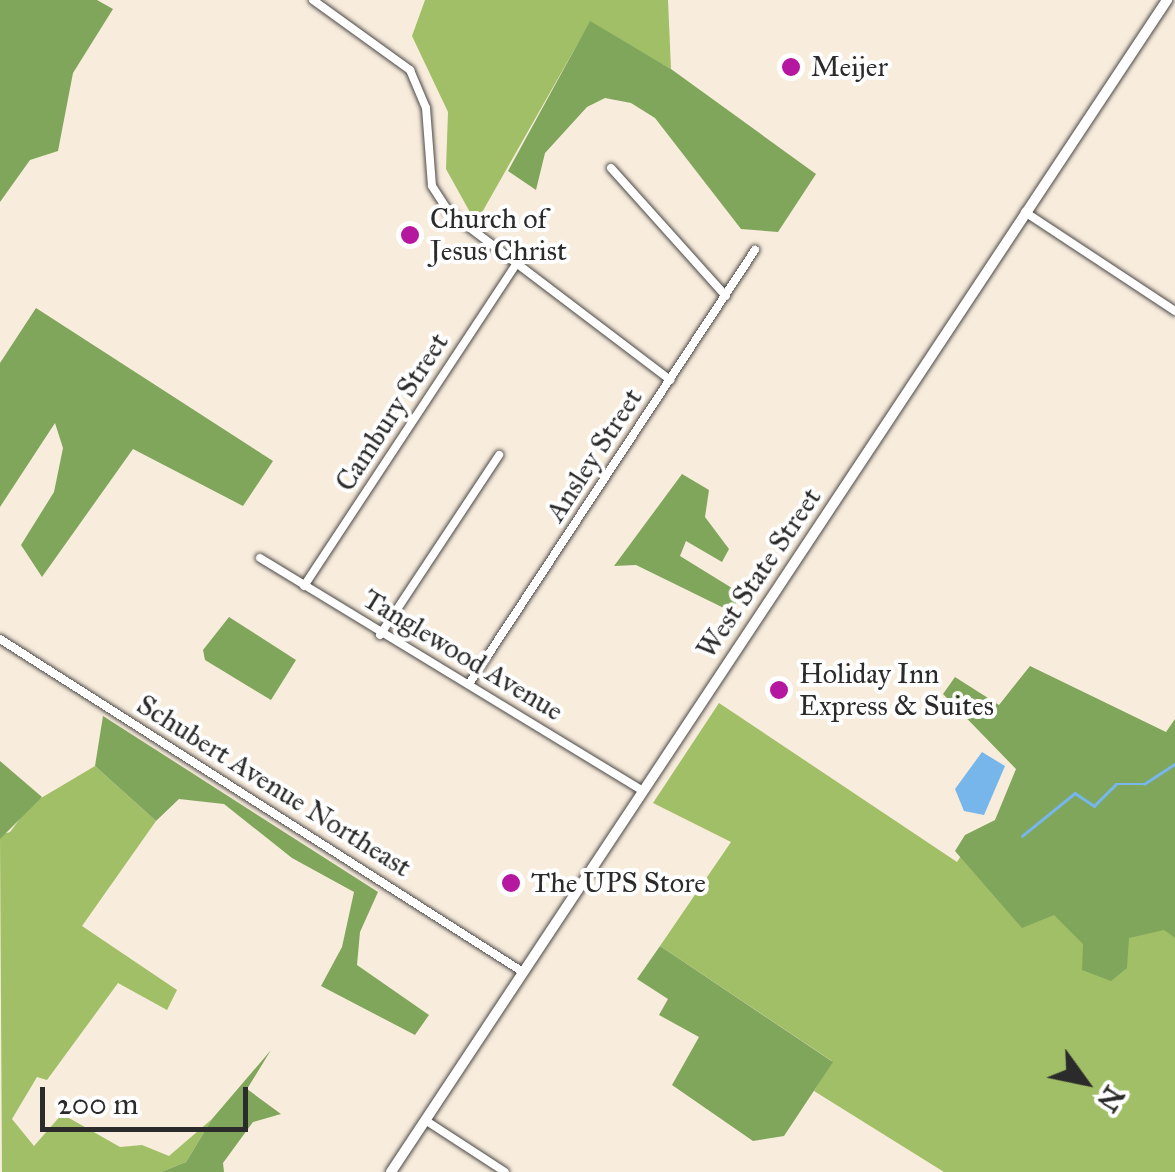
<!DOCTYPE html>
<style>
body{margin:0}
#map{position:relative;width:1175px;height:1172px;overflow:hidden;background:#f8ecdc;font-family:"IM FELL Great Primer",serif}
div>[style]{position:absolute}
.green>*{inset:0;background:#a0bf67}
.forest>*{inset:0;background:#80a65c}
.water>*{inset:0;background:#76b6ea}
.stream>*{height:2.5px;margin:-1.25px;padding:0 1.25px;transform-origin:1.25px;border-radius:1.25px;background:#76b6ea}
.roads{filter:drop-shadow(0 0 2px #4a4846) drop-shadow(0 0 2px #4a4846)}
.minor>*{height:8px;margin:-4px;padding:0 4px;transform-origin:4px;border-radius:4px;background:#fff}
.highway>*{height:10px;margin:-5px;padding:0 5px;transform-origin:5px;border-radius:5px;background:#fff}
.dots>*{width:28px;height:28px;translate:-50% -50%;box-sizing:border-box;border:5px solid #fff;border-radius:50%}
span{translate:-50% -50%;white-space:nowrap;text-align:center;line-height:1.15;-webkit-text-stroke:8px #fff;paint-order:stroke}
.poi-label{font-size:28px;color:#2b2b2b}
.left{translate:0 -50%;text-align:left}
.street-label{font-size:28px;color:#2b2b2b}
.north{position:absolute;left:1035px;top:1032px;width:100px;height:100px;-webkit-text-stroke:8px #fff;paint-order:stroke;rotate:123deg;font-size:28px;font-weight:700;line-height:40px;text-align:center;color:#2b2b2b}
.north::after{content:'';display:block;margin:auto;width:35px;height:45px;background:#2b2b2b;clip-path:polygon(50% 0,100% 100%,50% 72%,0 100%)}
.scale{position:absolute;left:40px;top:1087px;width:208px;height:45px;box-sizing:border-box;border:5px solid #2b2b2b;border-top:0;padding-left:12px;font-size:30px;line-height:35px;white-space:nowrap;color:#2b2b2b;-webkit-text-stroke:8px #fff;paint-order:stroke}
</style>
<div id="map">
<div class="green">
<i style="clip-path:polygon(425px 0,668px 0,671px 69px,590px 22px,476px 223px,446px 169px,448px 112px,412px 36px)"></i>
<i style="clip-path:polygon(719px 703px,957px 862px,976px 833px,1175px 761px,1175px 1172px,944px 1172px,814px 1091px,832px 1061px,660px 946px,731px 842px,653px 803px)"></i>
<i style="clip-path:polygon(95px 766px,156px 821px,82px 926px,177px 990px,167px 1010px,118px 983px,47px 1080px,37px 1077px,12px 1119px,34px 1146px,62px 1114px,120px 1147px,142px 1145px,169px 1156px,212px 1119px,186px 1162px,161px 1172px,2px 1172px,0 835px,10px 832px,31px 804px)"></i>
</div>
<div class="forest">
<i style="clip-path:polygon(0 0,97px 0,113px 9px,73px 73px,58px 151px,30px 160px,0 202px)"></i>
<i style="clip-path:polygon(590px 21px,671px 69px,816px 174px,778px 232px,741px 229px,655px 118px,631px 103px,605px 98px,587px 107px,545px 153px,536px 190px,508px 171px)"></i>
<i style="clip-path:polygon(36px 308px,273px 461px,243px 506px,133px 449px,42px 577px,21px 545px,54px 492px,63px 448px,55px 423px,0 507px,0 363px)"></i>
<i style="clip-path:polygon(682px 474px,709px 490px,705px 517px,729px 549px,722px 562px,686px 541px,680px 556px,740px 593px,732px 612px,636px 565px,614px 566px)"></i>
<i style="clip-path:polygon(229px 617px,296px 660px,271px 700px,205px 660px,203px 650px)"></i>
<i style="clip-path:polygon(1030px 666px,1166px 732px,1175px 719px,1175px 938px,1164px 930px,1129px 938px,1127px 968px,1111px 981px,1082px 970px,1083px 944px,1054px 915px,1022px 928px,955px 851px,965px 835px,995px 820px,1016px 769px,943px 694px,955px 677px,999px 705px)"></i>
<i style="clip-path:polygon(103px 716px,378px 892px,360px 932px,357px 965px,429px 1015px,415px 1035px,321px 986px,342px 947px,354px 892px,292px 858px,224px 804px,179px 799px,156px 821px,95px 766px)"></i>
<i style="clip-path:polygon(0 761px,42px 797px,0 839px)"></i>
<i style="clip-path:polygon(660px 946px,833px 1062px,784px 1136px,753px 1141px,672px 1085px,699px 1037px,659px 1015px,668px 999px,637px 979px)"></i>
<i style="clip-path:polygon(271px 1050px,247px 1089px,281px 1114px,253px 1122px,223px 1163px,224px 1172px,161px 1172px,186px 1162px,212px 1119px)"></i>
</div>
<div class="water">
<i style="clip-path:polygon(982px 752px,1005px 766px,984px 815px,964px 811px,955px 789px)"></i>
</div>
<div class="stream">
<i style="left:1022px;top:836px;width:68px;rotate:-39.1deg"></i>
<i style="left:1075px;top:793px;width:23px;rotate:34deg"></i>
<i style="left:1094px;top:806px;width:31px;rotate:-45deg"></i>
<i style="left:1116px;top:784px;width:28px"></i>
<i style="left:1144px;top:784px;width:37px;rotate:-33deg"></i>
</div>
<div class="roads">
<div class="minor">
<i style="left:313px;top:0;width:120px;rotate:35.8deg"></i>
<i style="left:410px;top:70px;width:41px;rotate:67.2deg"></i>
<i style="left:426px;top:108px;width:78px;rotate:85.6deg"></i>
<i style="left:432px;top:186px;width:31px;rotate:57deg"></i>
<i style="left:449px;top:212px;width:278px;rotate:37.2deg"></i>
<i style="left:611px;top:168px;width:172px;rotate:48.1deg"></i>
<i style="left:1025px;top:212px;width:180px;rotate:33.4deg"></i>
<i style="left:260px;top:558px;width:447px;rotate:31.3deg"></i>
<i style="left:304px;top:586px;width:387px;rotate:-56.6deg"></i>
<i style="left:380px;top:635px;width:216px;rotate:-56.5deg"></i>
<i style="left:0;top:639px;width:620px;rotate:32.49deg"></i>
<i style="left:469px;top:684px;width:520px;rotate:-56.62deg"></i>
<i style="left:425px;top:1120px;width:95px;rotate:33deg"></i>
</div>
<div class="highway">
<i style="left:391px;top:1172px;width:1406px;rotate:-56.49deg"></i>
</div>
</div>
<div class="dots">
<i style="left:791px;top:67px;background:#b5179e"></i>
<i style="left:410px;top:235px;background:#b5179e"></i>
<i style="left:779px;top:690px;background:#b5179e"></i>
<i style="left:511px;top:883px;background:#b5179e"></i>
</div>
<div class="poi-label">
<span class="left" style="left:811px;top:67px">Meijer</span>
<span class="left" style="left:430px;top:235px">Church of<br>Jesus Christ</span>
<span class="left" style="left:799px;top:690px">Holiday Inn<br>Express &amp; Suites</span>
<span class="left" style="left:531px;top:883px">The UPS Store</span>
</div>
<div class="street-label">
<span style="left:392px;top:412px;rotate:-57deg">Cambury Street</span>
<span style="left:594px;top:455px;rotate:-57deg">Ansley Street</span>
<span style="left:759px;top:573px;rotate:-56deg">West State Street</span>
<span style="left:463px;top:655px;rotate:31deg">Tanglewood Avenue</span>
<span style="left:274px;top:786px;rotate:32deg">Schubert Avenue Northeast</span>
</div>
<div class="north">N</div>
<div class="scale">200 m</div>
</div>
